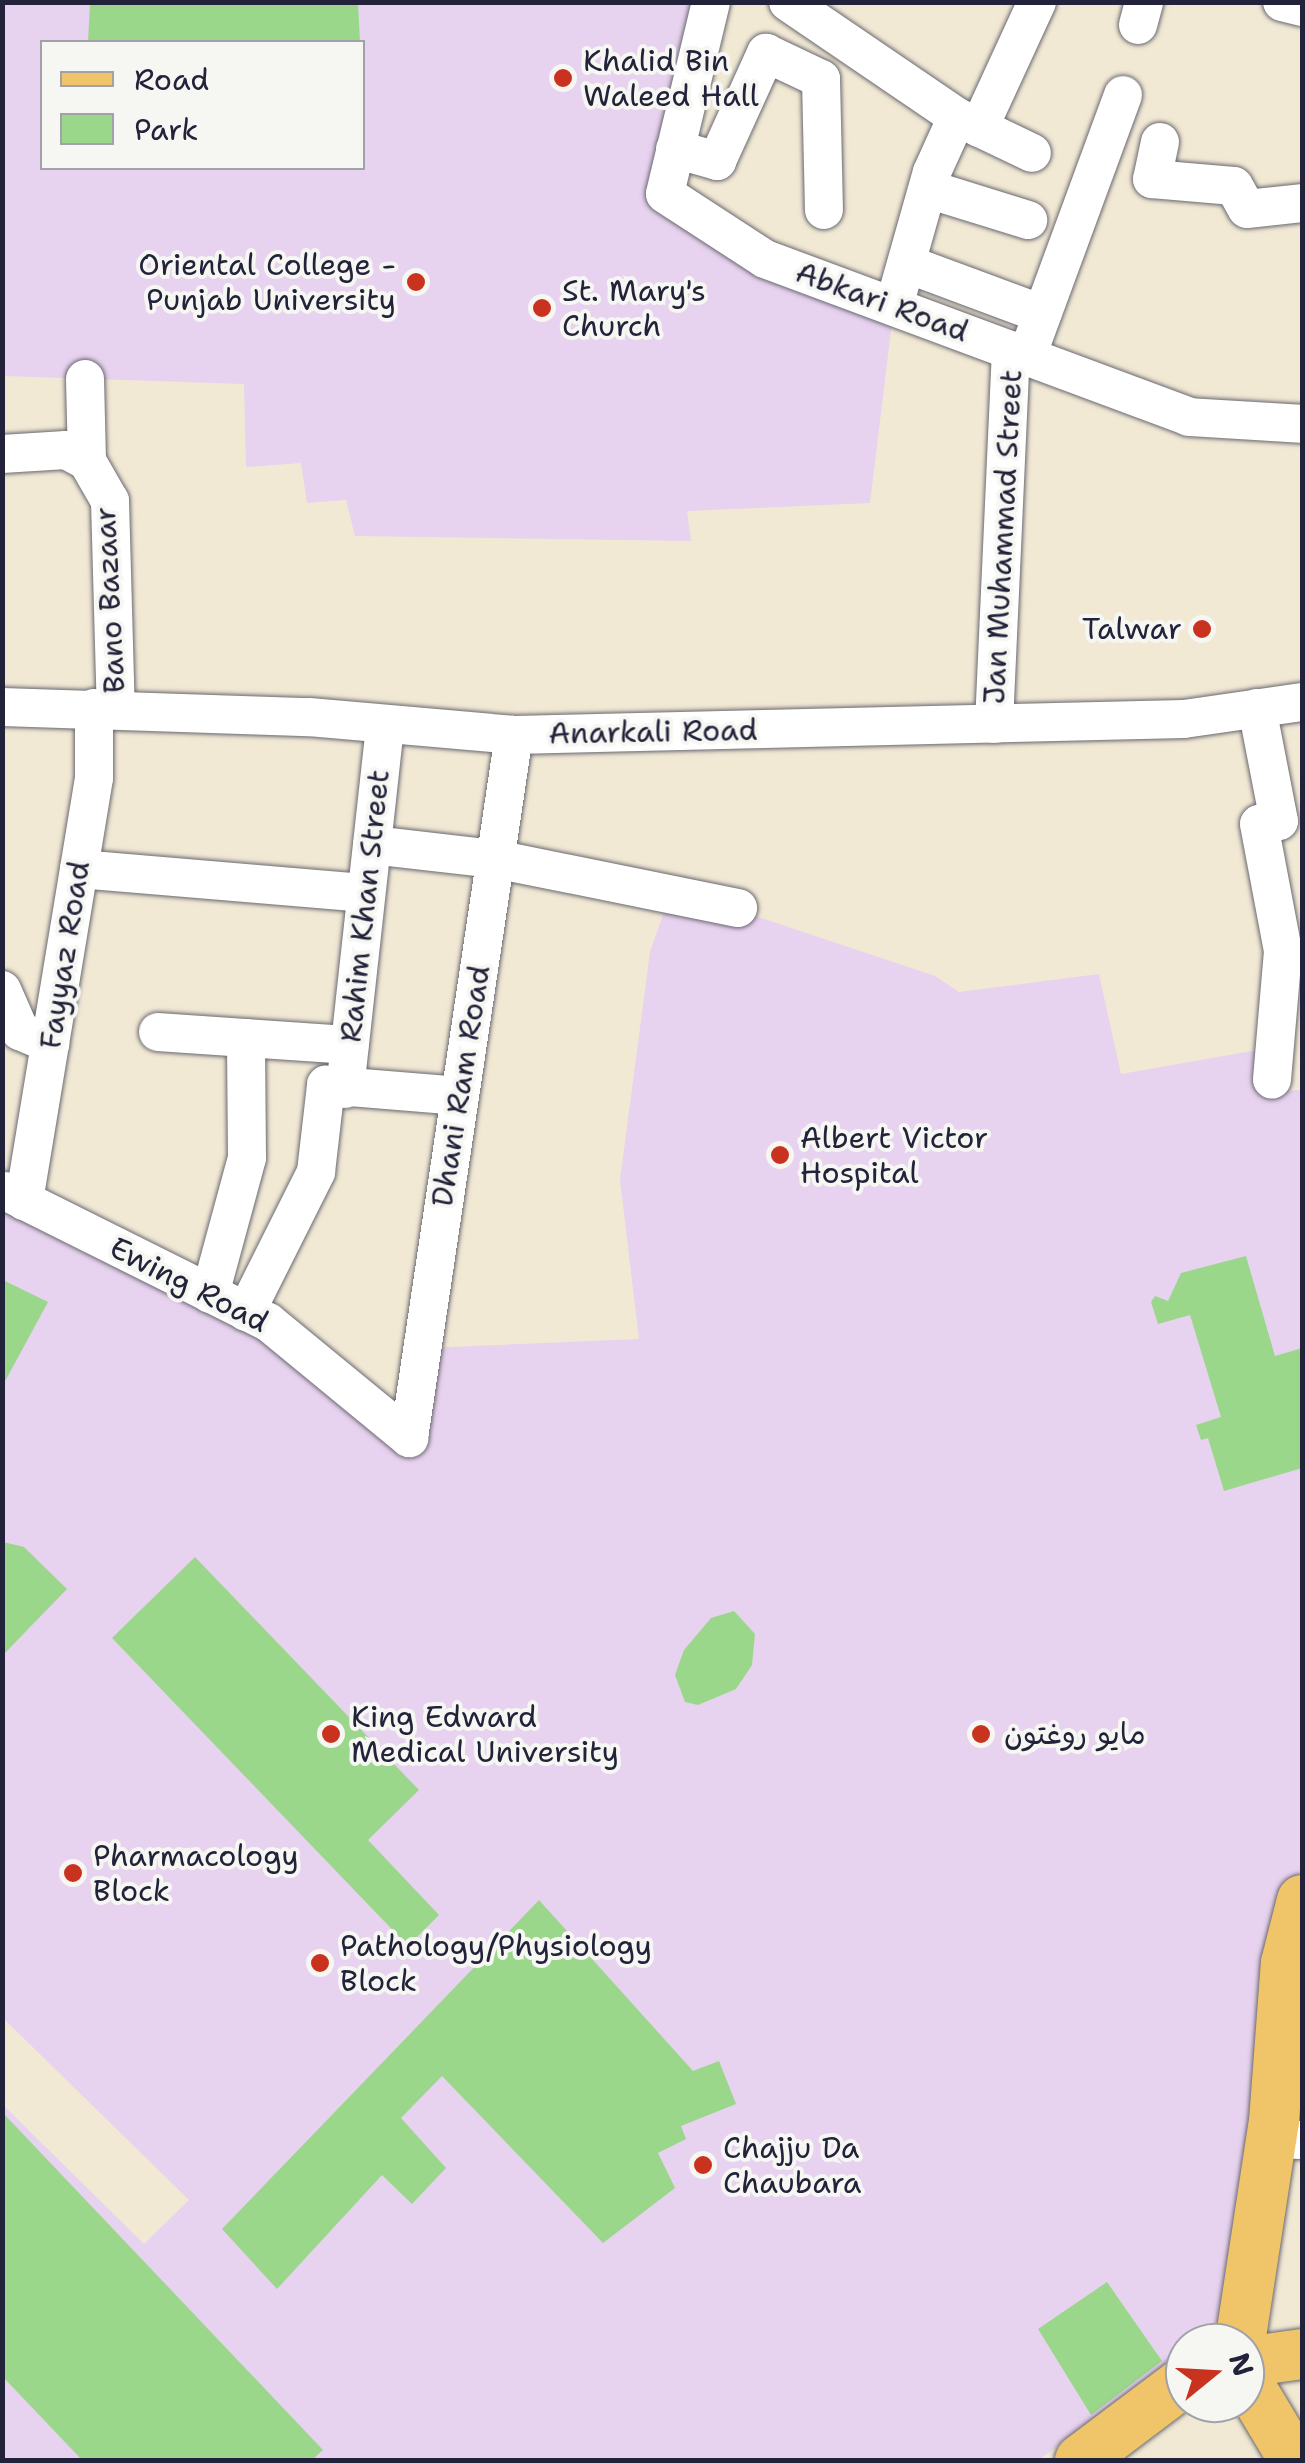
<!DOCTYPE html>
<meta charset="utf-8">
<style>
body{margin:0}
#map{position:relative;width:1305px;height:2463px;overflow:hidden;background:#f1e9d4;font-family:"Shantell Sans","Playpen Sans Arabic",sans-serif}
div>[style]{position:absolute}
.built>*{inset:0;background:#e7d2ef}
.green>*{inset:0;background:#9bd78b}
.roads{filter:drop-shadow(0 0 2px #6a6871) drop-shadow(0 0 2px #6a6871)}
.minor>*{height:38px;margin:-19px;padding:0 19px;transform-origin:19px;border-radius:19px;background:#fff}
.major>*{height:50px;margin:-25px;padding:0 25px;transform-origin:25px;border-radius:25px;background:#f0c469}
.dots>*{width:28px;height:28px;translate:-50% -50%;box-sizing:border-box;border:5px solid #f6f6f2;border-radius:50%}
span{translate:-50% -50%;white-space:nowrap;text-align:center;line-height:1.15;-webkit-text-stroke:8px #f6f6f2;paint-order:stroke}
.poi-label{font-size:30px;color:#22223b}
.left{translate:0 -50%;text-align:left}
.right{translate:-100% -50%;text-align:right}
.street-label{font-size:30px;color:#22223b}
.frame{position:absolute;inset:0;border:5px solid #22223b;pointer-events:none}
.legend{position:absolute;left:40px;top:40px;width:325px;height:130px;box-sizing:border-box;background:#f6f6f2;border:2px solid #a1a1a9;margin:0;padding:12px 18px;list-style:none;font-size:30px;color:#22223b}
.legend li{display:flex;align-items:center;gap:20px;height:50px}
.legend b{width:50px;border:2px solid #a1a1a9}
.north{position:absolute;left:1165px;top:2323px;width:100px;height:100px;box-sizing:border-box;background:#f6f6f2;border:2px solid #a1a1a9;border-radius:50%;rotate:72deg;font-size:28px;font-weight:700;line-height:40px;text-align:center;color:#22223b}
.north::after{content:'';display:block;margin:auto;width:35px;height:45px;background:#c8321e;clip-path:polygon(50% 0,100% 100%,50% 72%,0 100%)}
</style>
<div id="map">
<div class="built">
<i style="clip-path:polygon(evenodd,3px 3px,714px 3px,665px 194px,894px 306px,870px 503px,687px 511px,691px 541px,355px 536px,346px 500px,307px 503px,301px 463px,246px 467px,244px 384px,3px 376px,3px 3px,42px 42px,362px 42px,362px 168px,42px 168px,42px 42px)"></i>
<i style="clip-path:polygon(668px 900px,755px 916px,935px 976px,959px 992px,1099px 974px,1121px 1074px,1269px 1048px,1272px 1091px,1302px 1090px,1302px 1867px,1282px 1907px,1231px 2317px,1197px 2343px,1185px 2343px,1185px 2352px,1039px 2460px,3px 2460px,2px 2104px,144px 2244px,189px 2200px,3px 2018px,3px 1201px,267px 1333px,413px 1448px,427px 1348px,639px 1339px,620px 1180px,650px 952px)"></i>
</div>
<div class="green">
<i style="clip-path:polygon(90px 3px,358px 3px,360px 42px,88px 42px)"></i>
<i style="clip-path:polygon(1246px 1256px,1275px 1356px,1302px 1348px,1302px 1468px,1224px 1491px,1208px 1438px,1201px 1440px,1196px 1425px,1221px 1417px,1190px 1315px,1158px 1324px,1151px 1302px,1155px 1296px,1168px 1301px,1181px 1273px)"></i>
<i style="clip-path:polygon(3px 1280px,48px 1302px,3px 1385px)"></i>
<i style="clip-path:polygon(3px 1542px,24px 1547px,67px 1589px,3px 1655px)"></i>
<i style="clip-path:polygon(195px 1557px,419px 1790px,368px 1840px,439px 1915px,408px 1946px,112px 1638px)"></i>
<i style="clip-path:polygon(734px 1611px,755px 1634px,752px 1665px,736px 1689px,698px 1705px,685px 1702px,675px 1675px,684px 1650px,711px 1618px)"></i>
<i style="clip-path:polygon(539px 1900px,693px 2071px,719px 2061px,736px 2104px,681px 2126px,686px 2139px,658px 2153px,675px 2188px,603px 2243px,442px 2076px,401px 2118px,446px 2168px,412px 2204px,382px 2175px,277px 2289px,222px 2229px)"></i>
<i style="clip-path:polygon(3px 2113px,323px 2450px,312px 2460px,82px 2460px,3px 2377px)"></i>
<i style="clip-path:polygon(1107px 2282px,1162px 2361px,1091px 2415px,1038px 2329px)"></i>
</div>
<div class="roads">
<div class="minor">
<i style="left:711px;top:2px;width:197px;rotate:103.5deg"></i>
<i style="left:665px;top:194px;width:119px;rotate:33deg"></i>
<i style="left:765px;top:259px;width:452px;rotate:20.4deg"></i>
<i style="left:1189px;top:417px;width:113px;rotate:3.5deg"></i>
<i style="left:788px;top:2px;width:204px;rotate:34.2deg"></i>
<i style="left:957px;top:117px;width:83px;rotate:25.6deg"></i>
<i style="left:1282px;top:2px;width:21px;rotate:14deg"></i>
<i style="left:1138px;top:25px;width:24px;rotate:-75deg"></i>
<i style="left:979px;top:128px;width:139px;rotate:-65.3deg"></i>
<i style="left:1160px;top:142px;width:38px;rotate:102deg"></i>
<i style="left:1152px;top:179px;width:82px;rotate:4.9deg"></i>
<i style="left:1234px;top:186px;width:26px;rotate:61deg"></i>
<i style="left:1247px;top:209px;width:55px;rotate:-6.2deg"></i>
<i style="left:675px;top:149px;width:44px;rotate:15.9deg"></i>
<i style="left:717px;top:161px;width:119px;rotate:-65.6deg"></i>
<i style="left:766px;top:53px;width:61px;rotate:25.3deg"></i>
<i style="left:821px;top:79px;width:131px;rotate:88.7deg"></i>
<i style="left:928px;top:189px;width:105px;rotate:17.2deg"></i>
<i style="left:910px;top:265px;width:141px;rotate:20.4deg"></i>
<i style="left:894px;top:306px;width:139px;rotate:-74.2deg"></i>
<i style="left:932px;top:172px;width:60px;rotate:-65.6deg"></i>
<i style="left:1027px;top:356px;width:278px;rotate:-69.8deg"></i>
<i style="left:85px;top:379px;width:82px;rotate:88.6deg"></i>
<i style="left:2px;top:454px;width:64px;rotate:-3.6deg"></i>
<i style="left:66px;top:450px;width:24px;rotate:28deg"></i>
<i style="left:87px;top:461px;width:46px;rotate:60.1deg"></i>
<i style="left:110px;top:501px;width:209px;rotate:88.4deg"></i>
<i style="left:2px;top:707px;width:307px;rotate:1.9deg"></i>
<i style="left:309px;top:717px;width:206px;rotate:5deg"></i>
<i style="left:514px;top:735px;width:670px;rotate:-1.37deg"></i>
<i style="left:1184px;top:719px;width:119px;rotate:-8.2deg"></i>
<i style="left:1257px;top:708px;width:115px;rotate:79deg"></i>
<i style="left:1279px;top:821px;width:20px;rotate:171deg"></i>
<i style="left:1259px;top:824px;width:129px;rotate:79.3deg"></i>
<i style="left:1283px;top:951px;width:129px;rotate:94.9deg"></i>
<i style="left:994px;top:724px;width:374px;rotate:-87.4deg"></i>
<i style="left:372px;top:845px;width:124px;rotate:6.5deg"></i>
<i style="left:495px;top:859px;width:248px;rotate:11.4deg"></i>
<i style="left:79px;top:869px;width:288px;rotate:4.8deg"></i>
<i style="left:2px;top:990px;width:45px;rotate:66.3deg"></i>
<i style="left:20px;top:1031px;width:33px;rotate:23deg"></i>
<i style="left:158px;top:1032px;width:192px;rotate:3.9deg"></i>
<i style="left:345px;top:1089px;width:367px;rotate:-83.7deg"></i>
<i style="left:5px;top:1191px;width:294px;rotate:26.5deg"></i>
<i style="left:268px;top:1322px;width:183px;rotate:39.4deg"></i>
<i style="left:24px;top:1201px;width:429px;rotate:-80.6deg"></i>
<i style="left:94px;top:778px;width:70px;rotate:-90deg"></i>
<i style="left:210px;top:1294px;width:141px;rotate:-74.8deg"></i>
<i style="left:247px;top:1158px;width:120px;rotate:-90.5deg"></i>
<i style="left:246px;top:1312px;width:157px;rotate:-63.4deg"></i>
<i style="left:316px;top:1172px;width:88px;rotate:-83.4deg"></i>
<i style="left:326px;top:1085px;width:134px;rotate:4.7deg"></i>
<i style="left:409px;top:1438px;width:711px;rotate:-81.51deg"></i>
<i style="left:1272px;top:2139px;width:30px;rotate:2deg"></i>
</div>
<div class="major">
<i style="left:1240px;top:2343px;width:225px;rotate:-81.3deg"></i>
<i style="left:1274px;top:2121px;width:158px;rotate:-85.7deg"></i>
<i style="left:1286px;top:1963px;width:65px;rotate:-75.7deg"></i>
<i style="left:1245px;top:2362px;width:58px;rotate:-8deg"></i>
<i style="left:1245px;top:2378px;width:96px;rotate:59.1deg"></i>
<i style="left:1080px;top:2460px;width:131px;rotate:-37deg"></i>
</div>
</div>
<div class="dots">
<i style="left:563px;top:78px;background:#c8321e"></i>
<i style="left:416px;top:282px;background:#c8321e"></i>
<i style="left:542px;top:308px;background:#c8321e"></i>
<i style="left:1202px;top:629px;background:#c8321e"></i>
<i style="left:780px;top:1155px;background:#c8321e"></i>
<i style="left:331px;top:1734px;background:#c8321e"></i>
<i style="left:981px;top:1734px;background:#c8321e"></i>
<i style="left:73px;top:1873px;background:#c8321e"></i>
<i style="left:320px;top:1963px;background:#c8321e"></i>
<i style="left:703px;top:2165px;background:#c8321e"></i>
</div>
<div class="poi-label">
<span class="left" style="left:583px;top:78px">Khalid Bin<br>Waleed Hall</span>
<span class="right" style="left:396px;top:282px">Oriental College -<br>Punjab University</span>
<span class="left" style="left:562px;top:308px">St. Mary's<br>Church</span>
<span class="right" style="left:1182px;top:629px">Talwar</span>
<span class="left" style="left:800px;top:1155px">Albert Victor<br>Hospital</span>
<span class="left" style="left:351px;top:1734px">King Edward<br>Medical University</span>
<span class="left" style="left:1004px;top:1734px">مایو روغتون</span>
<span class="left" style="left:93px;top:1873px">Pharmacology<br>Block</span>
<span class="left" style="left:340px;top:1963px">Pathology/Physiology<br>Block</span>
<span class="left" style="left:723px;top:2165px">Chajju Da<br>Chaubara</span>
</div>
<div class="street-label">
<span style="left:882px;top:302px;rotate:20deg">Abkari Road</span>
<span style="left:1003px;top:537px;rotate:-87deg">Jan Muhammad Street</span>
<span style="left:110px;top:600px;rotate:-93deg">Bano Bazaar</span>
<span style="left:653px;top:732px;rotate:-1deg">Anarkali Road</span>
<span style="left:365px;top:906px;rotate:-84deg">Rahim Khan Street</span>
<span style="left:65px;top:955px;rotate:-81deg">Fayyaz Road</span>
<span style="left:461px;top:1086px;rotate:-81deg">Dhani Ram Road</span>
<span style="left:189px;top:1285px;rotate:27deg">Ewing Road</span>
</div>
<div class="frame"></div>
<ul class="legend">
<li><b style="height:12px;background:#f0c469"></b>Road</li>
<li><b style="height:28px;background:#9bd78b"></b>Park</li>
</ul>
<div class="north">N</div>
</div>
